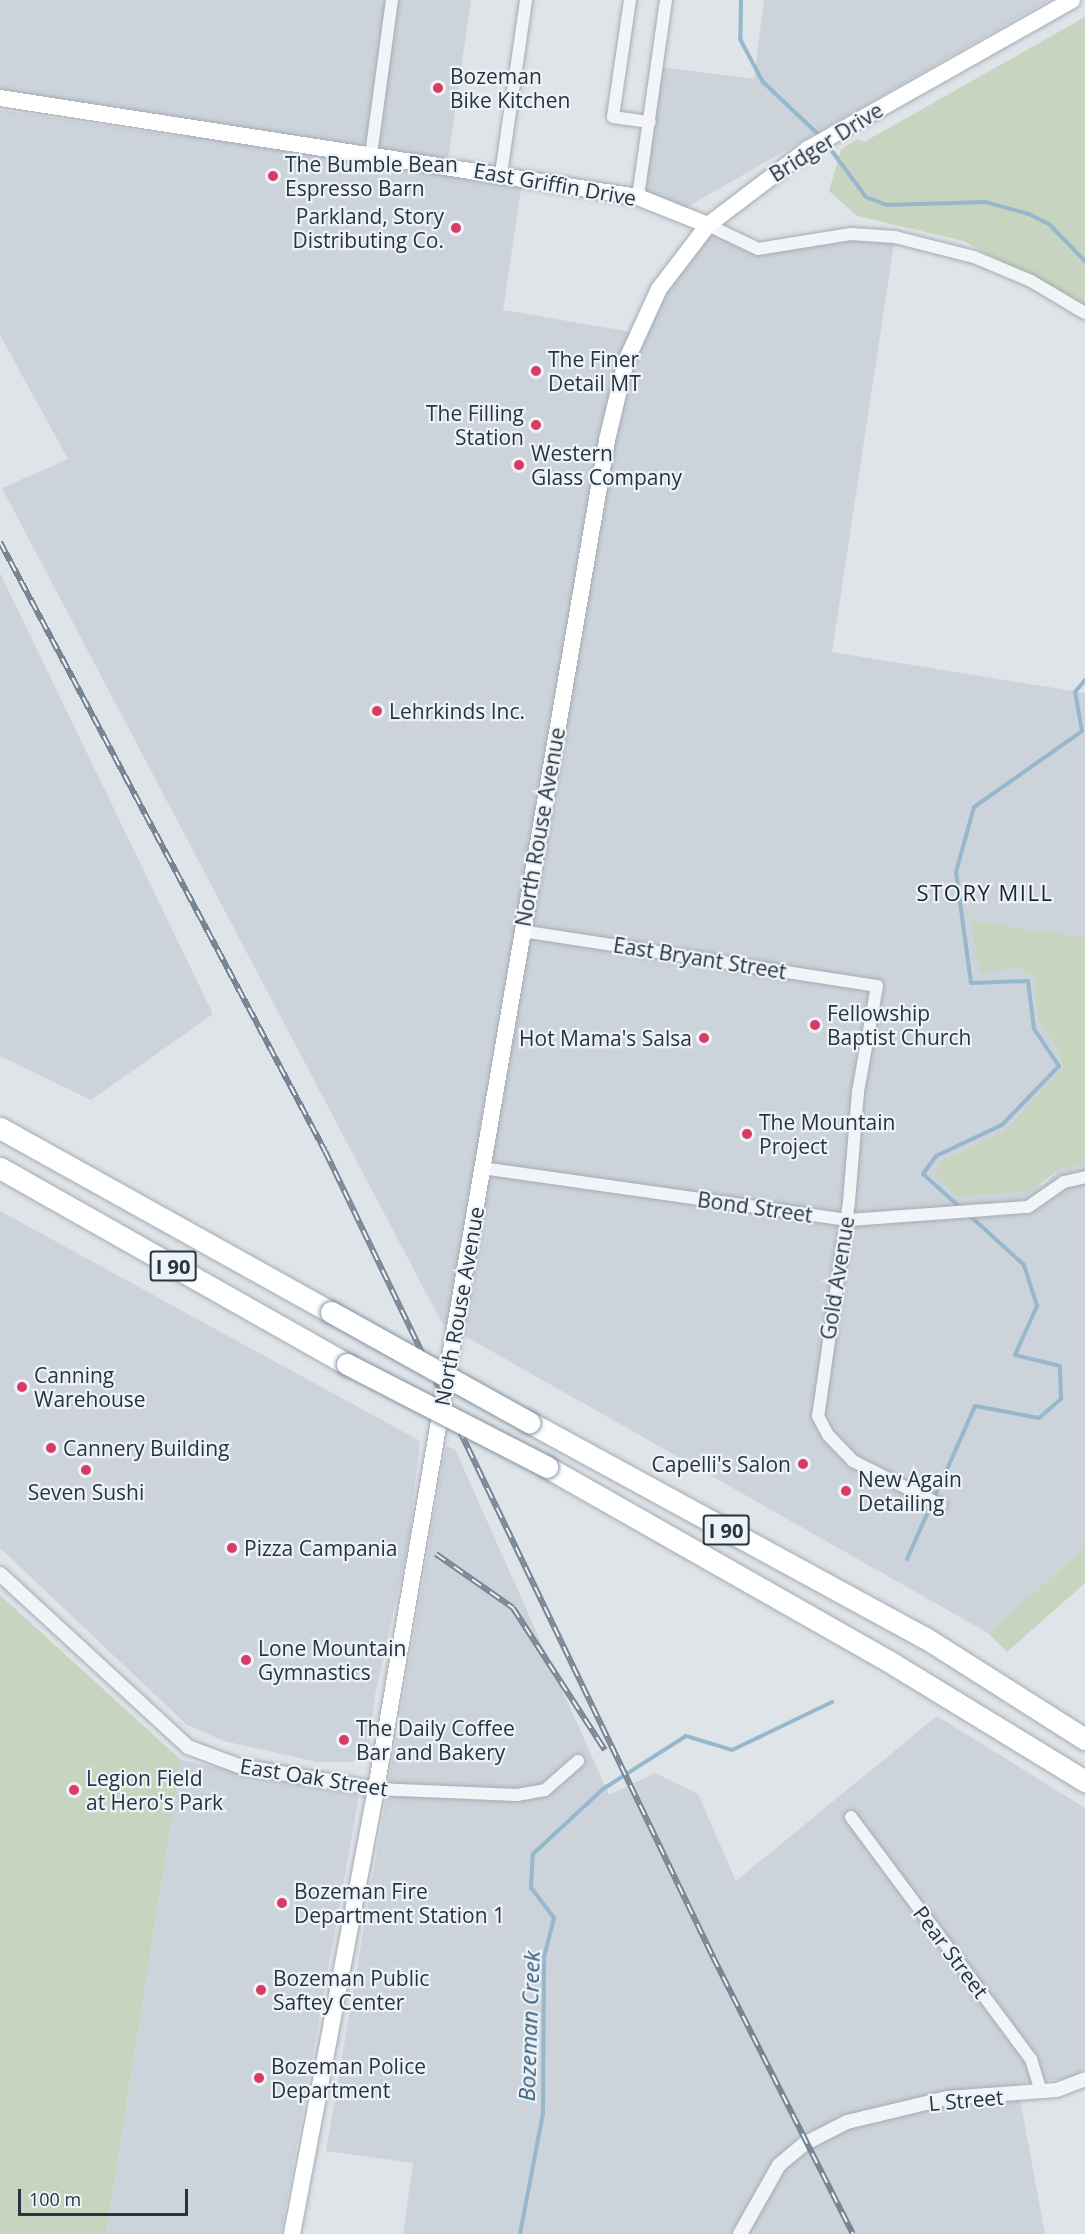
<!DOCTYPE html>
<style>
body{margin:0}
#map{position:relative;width:1085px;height:2234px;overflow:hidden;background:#dfe4e9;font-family:"Open Sans",sans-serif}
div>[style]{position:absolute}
.built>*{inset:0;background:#cdd3db}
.green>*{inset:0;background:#c7d4bf}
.stream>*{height:4px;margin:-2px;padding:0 2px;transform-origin:2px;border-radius:2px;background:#97b7cc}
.roads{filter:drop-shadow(0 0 2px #a4acb3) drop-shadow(0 0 2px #a4acb3)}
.minor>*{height:12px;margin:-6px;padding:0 6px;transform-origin:6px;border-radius:6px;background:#f2f4f7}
.tertiary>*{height:14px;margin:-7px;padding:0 7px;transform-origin:7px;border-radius:7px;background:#f2f4f7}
.secondary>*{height:16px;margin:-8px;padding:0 8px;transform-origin:8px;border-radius:8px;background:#fff}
.motorway>*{height:21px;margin:-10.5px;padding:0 10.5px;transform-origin:10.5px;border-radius:10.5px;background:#fff}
.rail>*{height:6px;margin-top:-3px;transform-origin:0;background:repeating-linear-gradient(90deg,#eef3f7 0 11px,#778594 0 22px);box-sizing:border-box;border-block:2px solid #778594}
.bridges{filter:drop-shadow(0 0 2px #8593a1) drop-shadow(0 0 2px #8593a1)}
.motorway-bridge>*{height:21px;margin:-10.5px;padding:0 10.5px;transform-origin:10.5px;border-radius:10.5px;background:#fff}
.dots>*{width:16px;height:16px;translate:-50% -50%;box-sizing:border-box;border:3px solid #eef3f7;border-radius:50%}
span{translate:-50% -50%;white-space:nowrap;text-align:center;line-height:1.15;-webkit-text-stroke:4.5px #eef3f7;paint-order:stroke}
.shield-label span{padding:2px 4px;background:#eef3f7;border:2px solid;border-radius:4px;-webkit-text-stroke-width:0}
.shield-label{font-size:20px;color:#273441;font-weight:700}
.poi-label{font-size:21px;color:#273441}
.left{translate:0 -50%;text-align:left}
.right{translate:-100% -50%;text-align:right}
.street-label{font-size:21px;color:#273441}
.neighbourhood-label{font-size:22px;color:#192432;letter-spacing:1.5px}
.water-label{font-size:22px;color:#2e5878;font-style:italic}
.scale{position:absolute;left:18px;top:2189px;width:170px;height:27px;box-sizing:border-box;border:3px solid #273441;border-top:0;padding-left:8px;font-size:18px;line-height:21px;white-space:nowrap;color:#273441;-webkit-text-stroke:4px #eef3f7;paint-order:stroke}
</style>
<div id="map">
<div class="built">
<i style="clip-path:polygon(0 0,471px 0,447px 166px,523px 177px,503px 310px,637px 333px,708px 225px,759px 249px,820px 238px,895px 237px,832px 652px,1085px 693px,1085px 937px,971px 921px,1034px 977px,1038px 1020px,1057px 1047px,1063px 1069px,1003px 1132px,940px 1161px,1043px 1185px,1060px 1169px,1085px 1164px,1085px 1547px,988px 1633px,442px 1323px,2px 488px,68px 459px,0 335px,0 110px,183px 137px,185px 127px,0 98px)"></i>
<i style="clip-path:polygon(764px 0,1049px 0,680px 211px,638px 197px,653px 66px,754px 79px)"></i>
<i style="clip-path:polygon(0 573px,213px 1014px,91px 1100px,0 1056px)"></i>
<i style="clip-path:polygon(0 1211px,420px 1441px,409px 1541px,375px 1695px,369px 1752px,353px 1762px,317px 1762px,224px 1741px,187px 1725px,0 1548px)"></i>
<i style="clip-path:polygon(446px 1446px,455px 1449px,609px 1795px,655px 1773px,698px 1794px,736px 1881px,937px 1716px,1085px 1808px,1085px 2068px,1072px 2078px,1017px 2083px,1045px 2234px,403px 2234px,413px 2163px,326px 2151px)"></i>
<i style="clip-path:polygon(181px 1760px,359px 1796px,281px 2234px,106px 2234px)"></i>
</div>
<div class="green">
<i style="clip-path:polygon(1085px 17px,1085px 308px,964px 241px,857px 216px,829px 191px,841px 149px,858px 139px,864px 142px)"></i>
<i style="clip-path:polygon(971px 921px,1085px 937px,1085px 1164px,1060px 1169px,1030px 1191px,958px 1197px,935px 1177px,940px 1161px,1003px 1132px,1063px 1068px,1057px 1047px,1038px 1021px,1034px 977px,1019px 967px,980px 973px)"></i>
<i style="clip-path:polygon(1085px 1547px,1085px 1583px,1007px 1652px,988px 1633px)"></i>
<i style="clip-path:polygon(0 1595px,181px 1760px,106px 2234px,0 2234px)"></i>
</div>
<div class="stream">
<i style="left:741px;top:0;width:39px;rotate:91deg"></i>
<i style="left:740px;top:39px;width:49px;rotate:61.9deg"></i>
<i style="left:763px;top:82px;width:80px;rotate:43.5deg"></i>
<i style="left:826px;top:143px;width:67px;rotate:53.5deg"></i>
<i style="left:866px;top:197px;width:22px;rotate:21deg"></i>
<i style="left:887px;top:205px;width:98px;rotate:-1.8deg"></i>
<i style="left:985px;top:202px;width:46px;rotate:15.3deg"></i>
<i style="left:1029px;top:214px;width:22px;rotate:27deg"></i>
<i style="left:1049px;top:224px;width:52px;rotate:45.8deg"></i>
<i style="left:961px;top:1208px;width:51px;rotate:-138.2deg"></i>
<i style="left:923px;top:1174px;width:22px;rotate:-54deg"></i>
<i style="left:936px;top:1156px;width:73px;rotate:-25.2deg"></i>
<i style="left:1002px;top:1125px;width:82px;rotate:-46deg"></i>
<i style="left:1059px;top:1066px;width:45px;rotate:-124deg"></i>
<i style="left:1034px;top:1029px;width:48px;rotate:-97.1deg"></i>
<i style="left:1028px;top:981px;width:57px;rotate:178deg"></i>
<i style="left:971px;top:983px;width:112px;rotate:-97.7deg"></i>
<i style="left:956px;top:872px;width:67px;rotate:-74.5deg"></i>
<i style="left:974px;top:807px;width:132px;rotate:-35.1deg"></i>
<i style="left:1082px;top:731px;width:40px;rotate:-100deg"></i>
<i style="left:1075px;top:692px;width:16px;rotate:-50deg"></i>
<i style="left:907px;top:1559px;width:167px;rotate:-66deg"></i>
<i style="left:975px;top:1406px;width:65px;rotate:10.6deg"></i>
<i style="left:1039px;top:1418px;width:29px;rotate:-41deg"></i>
<i style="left:1061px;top:1399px;width:33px;rotate:-92deg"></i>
<i style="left:1060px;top:1366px;width:46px;rotate:-166.3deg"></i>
<i style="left:1015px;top:1355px;width:54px;rotate:-65.8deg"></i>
<i style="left:1037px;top:1306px;width:43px;rotate:-107.6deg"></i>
<i style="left:1024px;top:1265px;width:74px;rotate:-137.7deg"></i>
<i style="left:520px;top:2234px;width:123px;rotate:-79.2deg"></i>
<i style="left:543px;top:2113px;width:156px;rotate:-89.6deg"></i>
<i style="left:544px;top:1957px;width:40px;rotate:-75.6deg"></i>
<i style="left:554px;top:1918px;width:38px;rotate:-127deg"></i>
<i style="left:531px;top:1888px;width:34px;rotate:-87deg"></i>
<i style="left:533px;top:1854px;width:96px;rotate:-42.9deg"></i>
<i style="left:603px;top:1789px;width:98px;rotate:-32.6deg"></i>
<i style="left:686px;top:1736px;width:48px;rotate:16.9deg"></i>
<i style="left:732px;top:1750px;width:111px;rotate:-25.6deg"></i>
</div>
<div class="roads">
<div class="minor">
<i style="left:630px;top:0;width:118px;rotate:98.3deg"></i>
<i style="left:613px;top:117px;width:37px;rotate:8deg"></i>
<i style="left:371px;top:155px;width:156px;rotate:-82.3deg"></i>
<i style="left:501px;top:174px;width:176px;rotate:-81.8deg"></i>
<i style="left:638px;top:197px;width:199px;rotate:-81.9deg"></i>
<i style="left:708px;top:225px;width:55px;rotate:25.6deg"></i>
<i style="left:758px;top:249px;width:94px;rotate:-9.2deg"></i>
<i style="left:851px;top:234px;width:44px;rotate:3.9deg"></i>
<i style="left:895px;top:237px;width:81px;rotate:14.2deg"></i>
<i style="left:974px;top:257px;width:62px;rotate:22.8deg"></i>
<i style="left:1031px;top:281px;width:63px;rotate:30.7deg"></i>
<i style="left:522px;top:931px;width:359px;rotate:8.8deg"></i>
<i style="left:877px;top:986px;width:108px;rotate:100.2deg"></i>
<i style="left:858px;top:1092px;width:110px;rotate:94.7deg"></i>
<i style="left:849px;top:1202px;width:216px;rotate:98.2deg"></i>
<i style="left:818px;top:1416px;width:21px;rotate:62deg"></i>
<i style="left:828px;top:1435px;width:36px;rotate:46deg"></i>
<i style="left:853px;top:1461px;width:98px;rotate:26.6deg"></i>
<i style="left:482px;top:1168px;width:371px;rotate:8.1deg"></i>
<i style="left:849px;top:1220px;width:179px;rotate:-4.2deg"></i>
<i style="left:1028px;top:1207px;width:44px;rotate:-34.8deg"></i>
<i style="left:1064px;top:1182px;width:22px;rotate:-13deg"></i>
<i style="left:376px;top:1789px;width:141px;rotate:2.4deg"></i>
<i style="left:517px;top:1795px;width:28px;rotate:-10deg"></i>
<i style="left:545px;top:1790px;width:44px;rotate:-41.3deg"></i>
<i style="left:851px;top:1817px;width:302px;rotate:53.4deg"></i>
<i style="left:1031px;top:2059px;width:34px;rotate:73deg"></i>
</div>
<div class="tertiary">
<i style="left:0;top:1574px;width:255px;rotate:42.6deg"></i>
<i style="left:188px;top:1747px;width:54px;rotate:20.4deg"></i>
<i style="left:239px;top:1766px;width:139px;rotate:9.5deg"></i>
<i style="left:740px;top:2234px;width:79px;rotate:-60.5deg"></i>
<i style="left:779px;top:2165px;width:33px;rotate:-40deg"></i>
<i style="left:804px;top:2144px;width:48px;rotate:-27.1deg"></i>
<i style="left:847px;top:2122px;width:103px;rotate:-13.5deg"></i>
<i style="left:947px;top:2098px;width:110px;rotate:-4.2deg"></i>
<i style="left:1057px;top:2090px;width:30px;rotate:-21deg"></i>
</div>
<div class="secondary">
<i style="left:0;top:98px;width:646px;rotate:8.82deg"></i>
<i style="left:638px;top:197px;width:75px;rotate:21.8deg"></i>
<i style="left:292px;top:2234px;width:453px;rotate:-79.3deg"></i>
<i style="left:376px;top:1789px;width:1369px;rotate:-80.28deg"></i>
<i style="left:607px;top:440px;width:81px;rotate:-76.5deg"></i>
<i style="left:626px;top:361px;width:79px;rotate:-65.4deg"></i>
<i style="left:659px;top:289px;width:81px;rotate:-52.6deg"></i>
<i style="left:708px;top:225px;width:126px;rotate:-37.2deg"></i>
<i style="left:808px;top:149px;width:303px;rotate:-29.4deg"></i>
</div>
<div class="motorway">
<i style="left:0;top:1128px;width:379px;rotate:29.1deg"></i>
<i style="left:0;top:1168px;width:399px;rotate:29.5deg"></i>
<i style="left:529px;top:1422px;width:450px;rotate:28.6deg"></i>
<i style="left:924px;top:1637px;width:191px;rotate:32.4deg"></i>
<i style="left:547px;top:1467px;width:400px;rotate:29.6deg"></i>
<i style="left:895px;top:1665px;width:223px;rotate:31.4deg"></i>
</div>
</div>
<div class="rail">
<i style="left:0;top:542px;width:690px;rotate:61.91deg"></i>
<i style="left:325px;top:1151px;width:895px;rotate:64.29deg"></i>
<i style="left:713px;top:1957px;width:310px;rotate:63.2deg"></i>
<i style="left:436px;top:1554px;width:94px;rotate:35deg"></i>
<i style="left:513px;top:1608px;width:169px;rotate:57.1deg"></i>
</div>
<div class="bridges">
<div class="motorway-bridge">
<i style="left:331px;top:1312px;width:227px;rotate:29.1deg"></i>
<i style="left:347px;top:1364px;width:225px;rotate:27.2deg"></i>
</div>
</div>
<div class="dots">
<i style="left:438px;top:88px;background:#d73b66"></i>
<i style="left:273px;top:176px;background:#d73b66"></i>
<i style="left:456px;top:228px;background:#d73b66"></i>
<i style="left:536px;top:371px;background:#d73b66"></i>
<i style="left:536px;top:425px;background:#d73b66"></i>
<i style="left:519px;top:465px;background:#d73b66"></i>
<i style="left:377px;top:711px;background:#d73b66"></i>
<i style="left:815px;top:1025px;background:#d73b66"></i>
<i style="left:704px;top:1038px;background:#d73b66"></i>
<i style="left:747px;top:1134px;background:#d73b66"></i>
<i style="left:22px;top:1387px;background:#d73b66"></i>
<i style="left:51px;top:1448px;background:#d73b66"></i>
<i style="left:803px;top:1464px;background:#d73b66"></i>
<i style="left:86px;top:1470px;background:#d73b66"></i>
<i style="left:846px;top:1491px;background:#d73b66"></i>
<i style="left:232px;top:1548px;background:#d73b66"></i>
<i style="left:246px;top:1660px;background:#d73b66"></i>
<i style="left:344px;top:1740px;background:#d73b66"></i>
<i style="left:74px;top:1790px;background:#d73b66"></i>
<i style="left:282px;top:1903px;background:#d73b66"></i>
<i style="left:261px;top:1990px;background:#d73b66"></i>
<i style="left:259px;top:2078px;background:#d73b66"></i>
</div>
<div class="shield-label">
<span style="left:173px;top:1266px">I 90</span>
<span style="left:726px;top:1530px">I 90</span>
</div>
<div class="poi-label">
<span class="left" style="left:450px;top:88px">Bozeman<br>Bike Kitchen</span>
<span class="left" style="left:285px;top:176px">The Bumble Bean<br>Espresso Barn</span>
<span class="right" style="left:444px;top:228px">Parkland, Story<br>Distributing Co.</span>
<span class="left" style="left:548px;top:371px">The Finer<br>Detail MT</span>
<span class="right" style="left:524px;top:425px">The Filling<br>Station</span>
<span class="left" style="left:531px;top:465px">Western<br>Glass Company</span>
<span class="left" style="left:389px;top:711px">Lehrkinds Inc.</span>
<span class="left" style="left:827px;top:1025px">Fellowship<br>Baptist Church</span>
<span class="right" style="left:692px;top:1038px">Hot Mama's Salsa</span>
<span class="left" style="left:759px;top:1134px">The Mountain<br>Project</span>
<span class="left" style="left:34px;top:1387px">Canning<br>Warehouse</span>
<span class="left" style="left:63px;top:1448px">Cannery Building</span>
<span class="right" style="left:791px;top:1464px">Capelli's Salon</span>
<span class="left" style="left:858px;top:1491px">New Again<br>Detailing</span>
<span style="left:86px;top:1492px">Seven Sushi</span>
<span class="left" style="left:244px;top:1548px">Pizza Campania</span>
<span class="left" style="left:258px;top:1660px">Lone Mountain<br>Gymnastics</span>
<span class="left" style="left:356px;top:1740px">The Daily Coffee<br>Bar and Bakery</span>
<span class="left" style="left:86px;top:1790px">Legion Field<br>at Hero's Park</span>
<span class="left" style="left:294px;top:1903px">Bozeman Fire<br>Department Station 1</span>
<span class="left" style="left:273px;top:1990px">Bozeman Public<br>Saftey Center</span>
<span class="left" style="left:271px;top:2078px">Bozeman Police<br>Department</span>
</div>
<div class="street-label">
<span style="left:826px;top:142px;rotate:-32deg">Bridger Drive</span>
<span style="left:555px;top:184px;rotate:10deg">East Griffin Drive</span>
<span style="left:540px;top:827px;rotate:-80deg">North Rouse Avenue</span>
<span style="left:700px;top:958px;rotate:9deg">East Bryant Street</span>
<span style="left:755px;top:1207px;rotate:8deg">Bond Street</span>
<span style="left:837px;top:1278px;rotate:-81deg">Gold Avenue</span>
<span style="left:459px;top:1306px;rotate:-80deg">North Rouse Avenue</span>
<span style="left:314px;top:1777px;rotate:9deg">East Oak Street</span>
<span style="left:951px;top:1952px;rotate:53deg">Pear Street</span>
<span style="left:966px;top:2100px;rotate:-5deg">L Street</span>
</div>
<div class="neighbourhood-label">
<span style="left:985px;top:893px">STORY MILL</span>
</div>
<div class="water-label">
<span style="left:529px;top:2026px;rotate:-88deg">Bozeman Creek</span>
</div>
<div class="scale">100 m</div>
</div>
